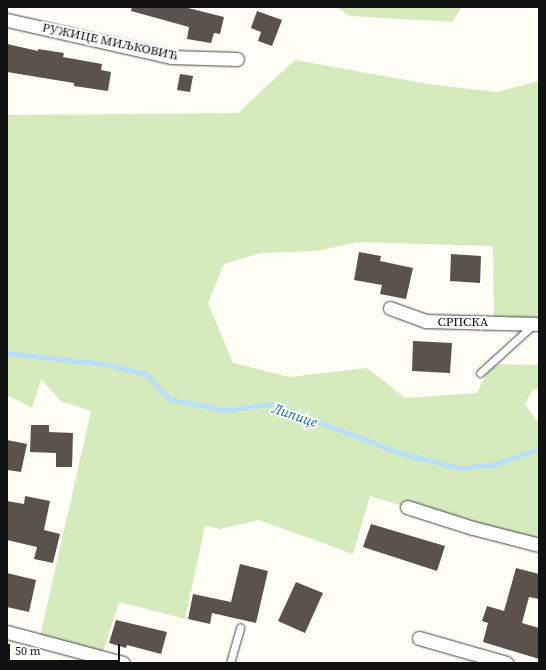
<!DOCTYPE html>
<meta charset="utf-8">
<style>
body{margin:0}
#map{position:relative;width:546px;height:670px;overflow:hidden;background:#fffdf5;font-family:"Source Serif 4",serif}
div>[style]{position:absolute}
.green>*{inset:0;background:#d5ebbd}
.stream>*{height:4.5px;margin:-2.25px;padding:0 2.25px;transform-origin:2.25px;border-radius:2.25px;background:#b9e0f7}
.building>*{inset:0;background:#5a524d}
.roads{filter:drop-shadow(0 0 1px #444) drop-shadow(0 0 1px #444)}
.lane>*{height:7px;margin:-3.5px;padding:0 3.5px;transform-origin:3.5px;border-radius:3.5px;background:#fff}
.street>*{height:13px;margin:-6.5px;padding:0 6.5px;transform-origin:6.5px;border-radius:6.5px;background:#fff}
span{translate:-50% -50%;white-space:nowrap;text-align:center;line-height:1.15;-webkit-text-stroke:4px #fff;paint-order:stroke}
.street-label{font-size:13px;color:#111}
.water-label{font-size:14px;color:#1768a6;font-style:italic}
.frame{position:absolute;inset:0;border:8px solid #111;pointer-events:none}
.scale{position:absolute;left:8px;top:644px;width:112px;height:18px;box-sizing:border-box;border:2px solid #111;border-top:0;padding-left:5px;font-size:12px;line-height:14px;white-space:nowrap;color:#111;-webkit-text-stroke:3px #fff;paint-order:stroke}
</style>
<div id="map">
<div class="green">
<i style="clip-path:polygon(336px 7px,462px 7px,452px 22px,350px 16px)"></i>
<i style="clip-path:polygon(295px 60px,428px 84px,497px 92px,539px 81px,539px 324px,494px 322px,493px 246px,358px 242px,317px 251px,261px 253px,224px 264px,208px 303px,233px 363px,289px 377px,367px 368px,405px 398px,477px 393px,491px 364px,539px 365px,539px 389px,533px 389px,525px 404px,539px 424px,539px 547px,370px 496px,353px 554px,259px 520px,220px 529px,205px 526px,185px 619px,119px 602px,101px 658px,39px 641px,91px 411px,61px 401px,41px 379px,32px 408px,7px 395px,7px 115px,238px 113px)"></i>
</div>
<div class="stream">
<i style="left:7px;top:353px;width:99px;rotate:6.4deg"></i>
<i style="left:105px;top:364px;width:42px;rotate:13.7deg"></i>
<i style="left:146px;top:374px;width:34px;rotate:47deg"></i>
<i style="left:169px;top:399px;width:57px;rotate:11.1deg"></i>
<i style="left:225px;top:410px;width:47px;rotate:-7.3deg"></i>
<i style="left:272px;top:404px;width:134px;rotate:21deg"></i>
<i style="left:397px;top:452px;width:64px;rotate:14.5deg"></i>
<i style="left:459px;top:468px;width:36px;rotate:-6deg"></i>
<i style="left:495px;top:464px;width:46px;rotate:-18.8deg"></i>
</div>
<div class="building">
<i style="clip-path:polygon(132px 7px,184px 7px,224px 17px,220px 34px,214px 33px,211px 43px,187px 39px,189px 27px,131px 11px)"></i>
<i style="clip-path:polygon(257px 11px,282px 20px,272px 46px,258px 41px,261px 32px,251px 28px)"></i>
<i style="clip-path:polygon(7px 44px,38px 51px,38px 49px,64px 53px,63px 57px,102px 64px,101px 70px,111px 72px,108px 91px,74px 86px,74px 83px,7px 72px)"></i>
<i style="clip-path:polygon(180px 74px,193px 76px,190px 92px,177px 90px)"></i>
<i style="clip-path:polygon(359px 252px,381px 256px,380px 261px,413px 268px,406px 299px,380px 294px,382px 285px,354px 280px)"></i>
<i style="clip-path:polygon(451px 254px,481px 256px,480px 283px,450px 281px)"></i>
<i style="clip-path:polygon(413px 341px,452px 343px,450px 373px,412px 371px)"></i>
<i style="clip-path:polygon(31px 425px,49px 425px,49px 432px,73px 433px,72px 467px,56px 467px,56px 453px,30px 452px)"></i>
<i style="clip-path:polygon(7px 440px,27px 444px,21px 472px,7px 470px)"></i>
<i style="clip-path:polygon(25px 496px,50px 501px,44px 530px,60px 534px,53px 563px,34px 559px,37px 547px,7px 540px,7px 501px,24px 504px)"></i>
<i style="clip-path:polygon(371px 524px,445px 546px,437px 571px,363px 547px)"></i>
<i style="clip-path:polygon(240px 564px,268px 571px,256px 623px,212px 613px,210px 624px,188px 619px,193px 594px,231px 602px)"></i>
<i style="clip-path:polygon(516px 568px,539px 574px,539px 599px,529px 597px,522px 623px,539px 628px,539px 659px,483px 642px,488px 623px,482px 621px,487px 606px,504px 611px)"></i>
<i style="clip-path:polygon(7px 573px,36px 580px,29px 612px,7px 607px)"></i>
<i style="clip-path:polygon(296px 582px,323px 593px,305px 633px,278px 621px)"></i>
<i style="clip-path:polygon(116px 620px,167px 632px,161px 654px,127px 645px,126px 648px,109px 643px)"></i>
</div>
<div class="roads">
<div class="lane">
<i style="left:480px;top:373px;width:72px;rotate:-42.2deg"></i>
<i style="left:230px;top:663px;width:37px;rotate:-74deg"></i>
</div>
<div class="street">
<i style="left:7px;top:20px;width:168px;rotate:12.7deg"></i>
<i style="left:171px;top:57px;width:66px;rotate:1.7deg"></i>
<i style="left:390px;top:308px;width:37px;rotate:20deg"></i>
<i style="left:425px;top:321px;width:114px;rotate:1.5deg"></i>
<i style="left:407px;top:507px;width:69px;rotate:17.7deg"></i>
<i style="left:473px;top:528px;width:68px;rotate:14.4deg"></i>
<i style="left:7px;top:632px;width:120px;rotate:15deg"></i>
<i style="left:419px;top:638px;width:91px;rotate:16deg"></i>
</div>
</div>
<div class="street-label">
<span style="left:110px;top:42px;rotate:12deg">РУЖИЦЕ МИЉКОВИЋ</span>
<span style="left:463px;top:322px">СРПСКА</span>
</div>
<div class="water-label">
<span style="left:295px;top:415px;rotate:19deg">Липице</span>
</div>
<div class="frame"></div>
<div class="scale">50 m</div>
</div>
